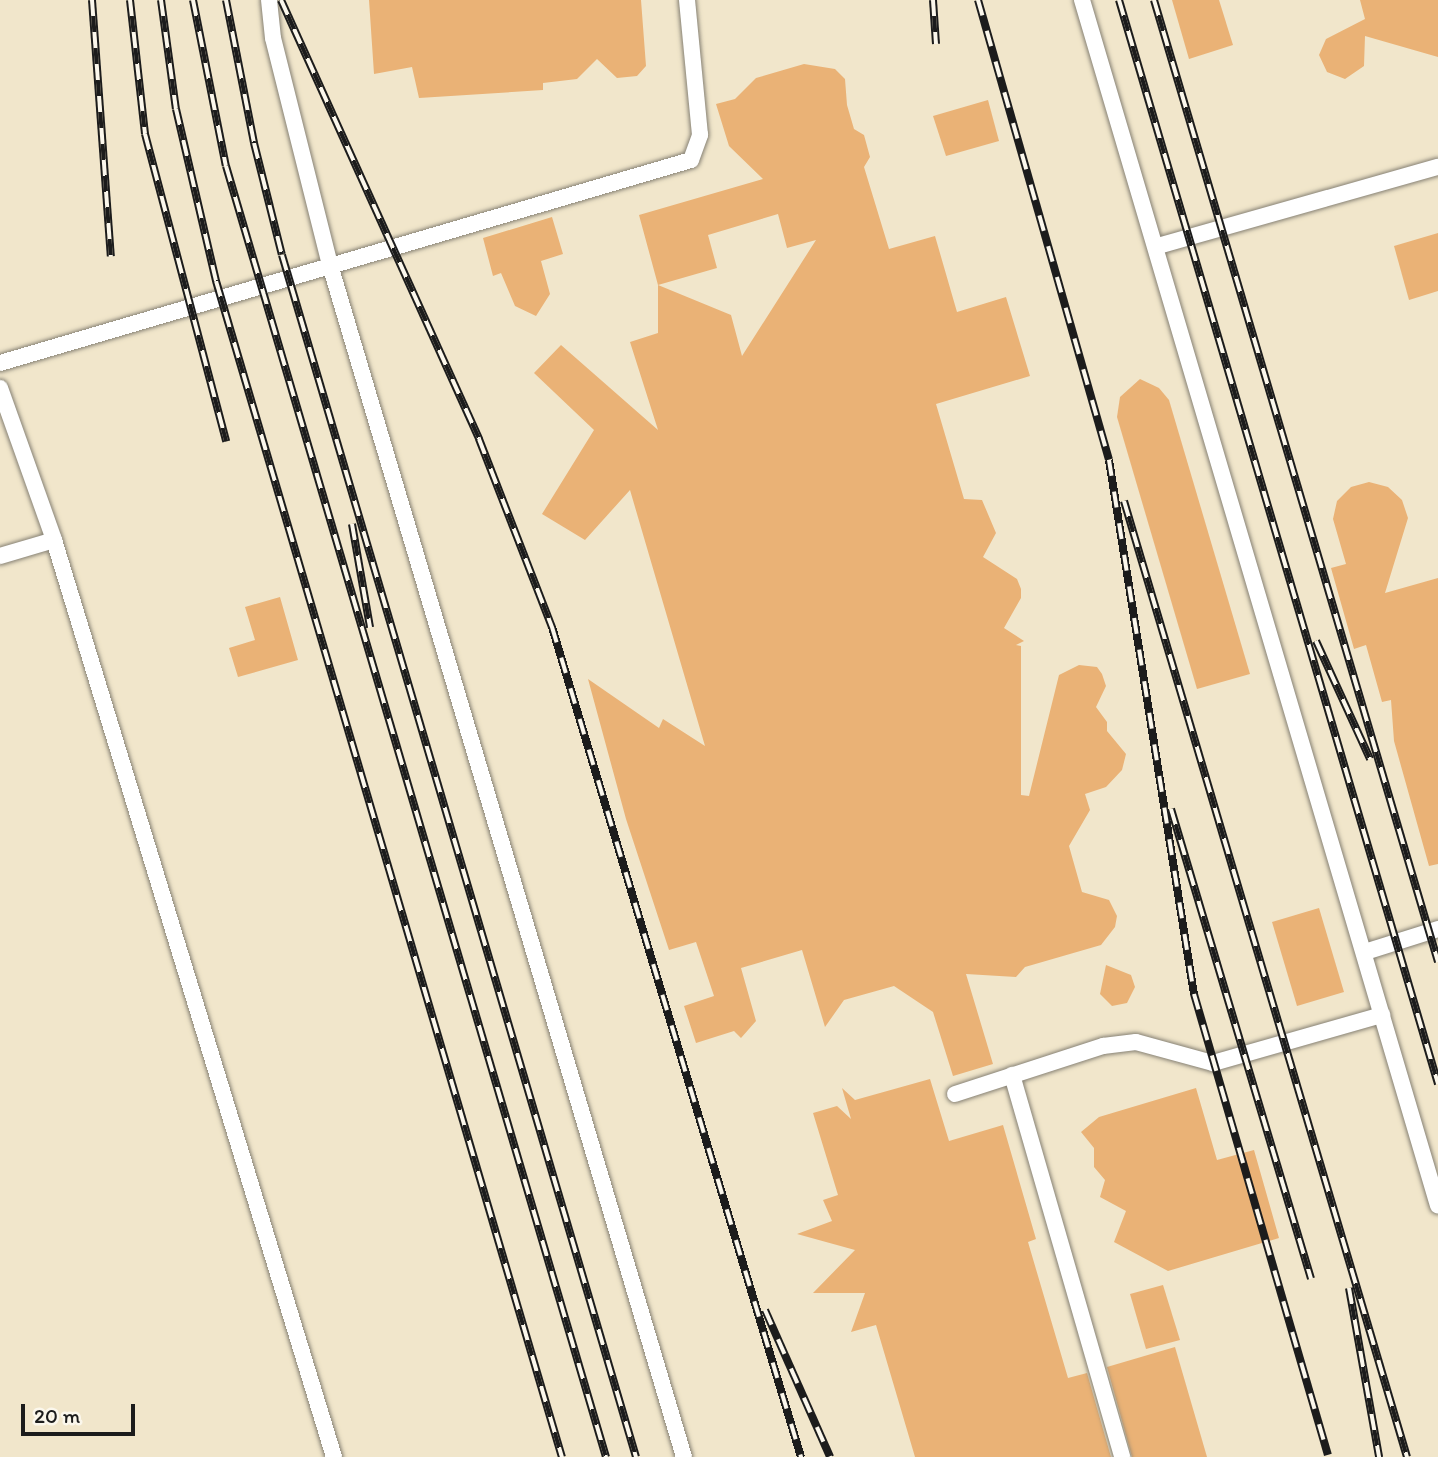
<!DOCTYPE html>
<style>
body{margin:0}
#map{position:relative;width:1438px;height:1457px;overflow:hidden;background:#f1e6cb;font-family:Itim,sans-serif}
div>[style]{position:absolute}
.building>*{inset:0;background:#eab276}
.roads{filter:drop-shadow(0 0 2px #868174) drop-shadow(0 0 2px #868174)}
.service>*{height:16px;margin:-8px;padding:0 8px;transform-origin:8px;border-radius:8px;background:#fff}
.rail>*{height:8px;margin-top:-4px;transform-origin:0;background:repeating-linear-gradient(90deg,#fbf7ec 0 16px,#1c1c1c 0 32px);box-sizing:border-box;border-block:2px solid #1c1c1c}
span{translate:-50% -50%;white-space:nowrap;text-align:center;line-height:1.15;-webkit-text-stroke:5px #fbf7ec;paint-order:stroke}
.scale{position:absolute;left:21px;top:1404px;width:114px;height:32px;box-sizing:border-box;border:4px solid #1c1c1c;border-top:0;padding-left:9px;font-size:21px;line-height:24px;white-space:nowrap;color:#1c1c1c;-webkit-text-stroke:5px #fbf7ec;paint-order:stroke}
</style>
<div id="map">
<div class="building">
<i style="clip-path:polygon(369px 0,641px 0,646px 66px,637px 76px,617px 78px,597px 59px,577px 79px,543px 83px,543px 90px,419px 98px,412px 67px,374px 74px)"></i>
<i style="clip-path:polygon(1172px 0,1219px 0,1233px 45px,1189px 59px)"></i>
<i style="clip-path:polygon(1360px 0,1438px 0,1438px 57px,1365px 36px,1364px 66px,1345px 79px,1327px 72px,1319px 55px,1326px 39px,1365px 19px)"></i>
<i style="clip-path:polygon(evenodd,804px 64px,835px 69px,845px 79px,847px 105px,854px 129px,864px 135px,870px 157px,864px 167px,889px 249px,935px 236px,957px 312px,1006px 297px,1030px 376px,936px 404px,964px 499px,982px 500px,996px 533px,983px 557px,1017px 579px,1021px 589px,1021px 598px,1004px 628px,1024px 641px,1016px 645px,1021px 646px,1021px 795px,1029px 796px,1059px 675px,1079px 665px,1097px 667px,1102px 674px,1106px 686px,1096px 707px,1107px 722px,1107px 731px,1126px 754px,1122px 770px,1106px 787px,1085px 794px,1090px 810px,1069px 846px,1082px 892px,1109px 900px,1117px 916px,1115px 927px,1101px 945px,1025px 967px,1016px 977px,966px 974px,993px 1064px,953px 1076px,933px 1012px,894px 986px,844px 1000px,825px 1027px,802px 950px,741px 968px,756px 1021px,741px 1038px,734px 1031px,696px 1043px,684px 1006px,714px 996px,696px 942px,669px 950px,626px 819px,588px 679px,659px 728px,663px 719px,705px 746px,630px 490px,585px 540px,542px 514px,594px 430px,534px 373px,561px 345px,658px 430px,630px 342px,658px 333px,658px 285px,639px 215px,763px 179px,729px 146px,716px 104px,735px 99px,756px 78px,804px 64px,778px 214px,787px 248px,816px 240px,742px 356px,731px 315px,658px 285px,717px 268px,708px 235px,778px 214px)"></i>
<i style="clip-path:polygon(988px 100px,999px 141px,946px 156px,933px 116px)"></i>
<i style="clip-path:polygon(552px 217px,563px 254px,541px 261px,550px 294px,536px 316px,515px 306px,501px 273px,493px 276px,483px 238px)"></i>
<i style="clip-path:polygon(1438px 233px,1438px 291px,1409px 300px,1394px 246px)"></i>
<i style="clip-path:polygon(1140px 379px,1159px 388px,1169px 400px,1250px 674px,1197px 689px,1117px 417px,1120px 397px)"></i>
<i style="clip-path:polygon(1369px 482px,1388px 487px,1402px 500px,1408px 518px,1385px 593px,1438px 578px,1438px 864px,1429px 866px,1394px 741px,1391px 700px,1382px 702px,1366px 645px,1354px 649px,1331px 568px,1346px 564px,1333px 519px,1337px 501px,1351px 487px)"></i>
<i style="clip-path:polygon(280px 597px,298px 660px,238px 677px,229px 648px,255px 640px,245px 607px)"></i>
<i style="clip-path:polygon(1319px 908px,1344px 992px,1297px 1006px,1272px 922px)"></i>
<i style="clip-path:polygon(1106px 965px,1131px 975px,1135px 987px,1127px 1003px,1112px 1006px,1100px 994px)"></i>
<i style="clip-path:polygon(930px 1079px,949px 1141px,1003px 1125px,1036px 1239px,1028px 1242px,1068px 1378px,1087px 1373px,1111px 1457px,915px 1457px,876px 1325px,851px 1332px,865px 1293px,813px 1293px,855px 1250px,797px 1234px,832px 1221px,823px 1200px,838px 1195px,813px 1113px,837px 1106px,851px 1119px,842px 1088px,855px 1100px)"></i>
<i style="clip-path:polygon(1196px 1088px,1217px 1160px,1254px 1150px,1279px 1238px,1168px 1271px,1114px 1242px,1126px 1211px,1100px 1197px,1105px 1180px,1094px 1167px,1094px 1148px,1081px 1132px,1099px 1117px)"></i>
<i style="clip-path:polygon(1163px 1285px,1180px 1340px,1146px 1349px,1130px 1294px)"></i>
<i style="clip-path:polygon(1175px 1347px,1207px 1457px,1132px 1457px,1107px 1367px)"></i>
</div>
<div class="roads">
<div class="service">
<i style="left:269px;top:0;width:38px;rotate:84deg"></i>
<i style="left:273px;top:38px;width:234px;rotate:75.9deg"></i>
<i style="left:330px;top:265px;width:1243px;rotate:73.46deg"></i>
<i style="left:1082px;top:0;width:1257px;rotate:73.55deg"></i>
<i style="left:1158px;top:246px;width:291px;rotate:-15.8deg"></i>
<i style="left:0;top:363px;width:720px;rotate:-16.37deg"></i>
<i style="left:691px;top:160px;width:27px;rotate:-70deg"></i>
<i style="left:700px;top:135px;width:136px;rotate:-95.5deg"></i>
<i style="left:0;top:388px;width:161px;rotate:70.4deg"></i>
<i style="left:54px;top:540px;width:959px;rotate:73.02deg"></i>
<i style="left:0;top:556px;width:56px;rotate:-16.5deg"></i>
<i style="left:1365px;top:952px;width:77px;rotate:-17.5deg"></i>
<i style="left:1012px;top:1075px;width:398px;rotate:73.9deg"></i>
<i style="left:955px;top:1094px;width:156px;rotate:-18deg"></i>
<i style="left:1103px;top:1046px;width:33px;rotate:-7deg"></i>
<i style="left:1136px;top:1042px;width:80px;rotate:15.3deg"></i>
<i style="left:1213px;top:1063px;width:176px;rotate:-15.9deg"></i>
</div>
</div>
<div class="rail">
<i style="left:92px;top:0;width:257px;rotate:85.8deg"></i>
<i style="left:130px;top:0;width:135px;rotate:83.6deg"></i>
<i style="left:145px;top:134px;width:318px;rotate:75.2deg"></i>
<i style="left:161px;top:0;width:110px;rotate:82.2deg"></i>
<i style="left:176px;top:109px;width:177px;rotate:76.9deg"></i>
<i style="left:216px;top:281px;width:1226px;rotate:73.61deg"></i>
<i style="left:193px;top:0;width:169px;rotate:78.8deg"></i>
<i style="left:226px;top:166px;width:1346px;rotate:73.6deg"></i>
<i style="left:226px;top:0;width:146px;rotate:78.9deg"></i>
<i style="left:254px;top:143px;width:115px;rotate:76deg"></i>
<i style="left:282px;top:255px;width:1253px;rotate:73.59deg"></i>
<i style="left:281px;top:0;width:482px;rotate:65.7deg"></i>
<i style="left:479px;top:439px;width:202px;rotate:68.8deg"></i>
<i style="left:552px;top:627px;width:867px;rotate:73.3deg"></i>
<i style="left:933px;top:0;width:44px;rotate:86.1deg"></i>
<i style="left:978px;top:0;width:478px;rotate:74.1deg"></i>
<i style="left:1109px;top:460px;width:541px;rotate:80.96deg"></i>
<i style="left:1194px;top:994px;width:480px;rotate:73.8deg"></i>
<i style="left:1119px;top:0;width:1130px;rotate:73.6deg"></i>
<i style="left:1154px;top:0;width:1003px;rotate:73.55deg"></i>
<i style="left:1124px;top:501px;width:997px;rotate:73.51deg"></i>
<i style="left:352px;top:524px;width:105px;rotate:80.1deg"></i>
<i style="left:1316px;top:641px;width:130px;rotate:65.4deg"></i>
<i style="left:1171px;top:809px;width:490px;rotate:73.4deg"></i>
<i style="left:1349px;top:1288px;width:172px;rotate:79.9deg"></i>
<i style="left:765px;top:1310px;width:161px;rotate:66.1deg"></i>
</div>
<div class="scale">20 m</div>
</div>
